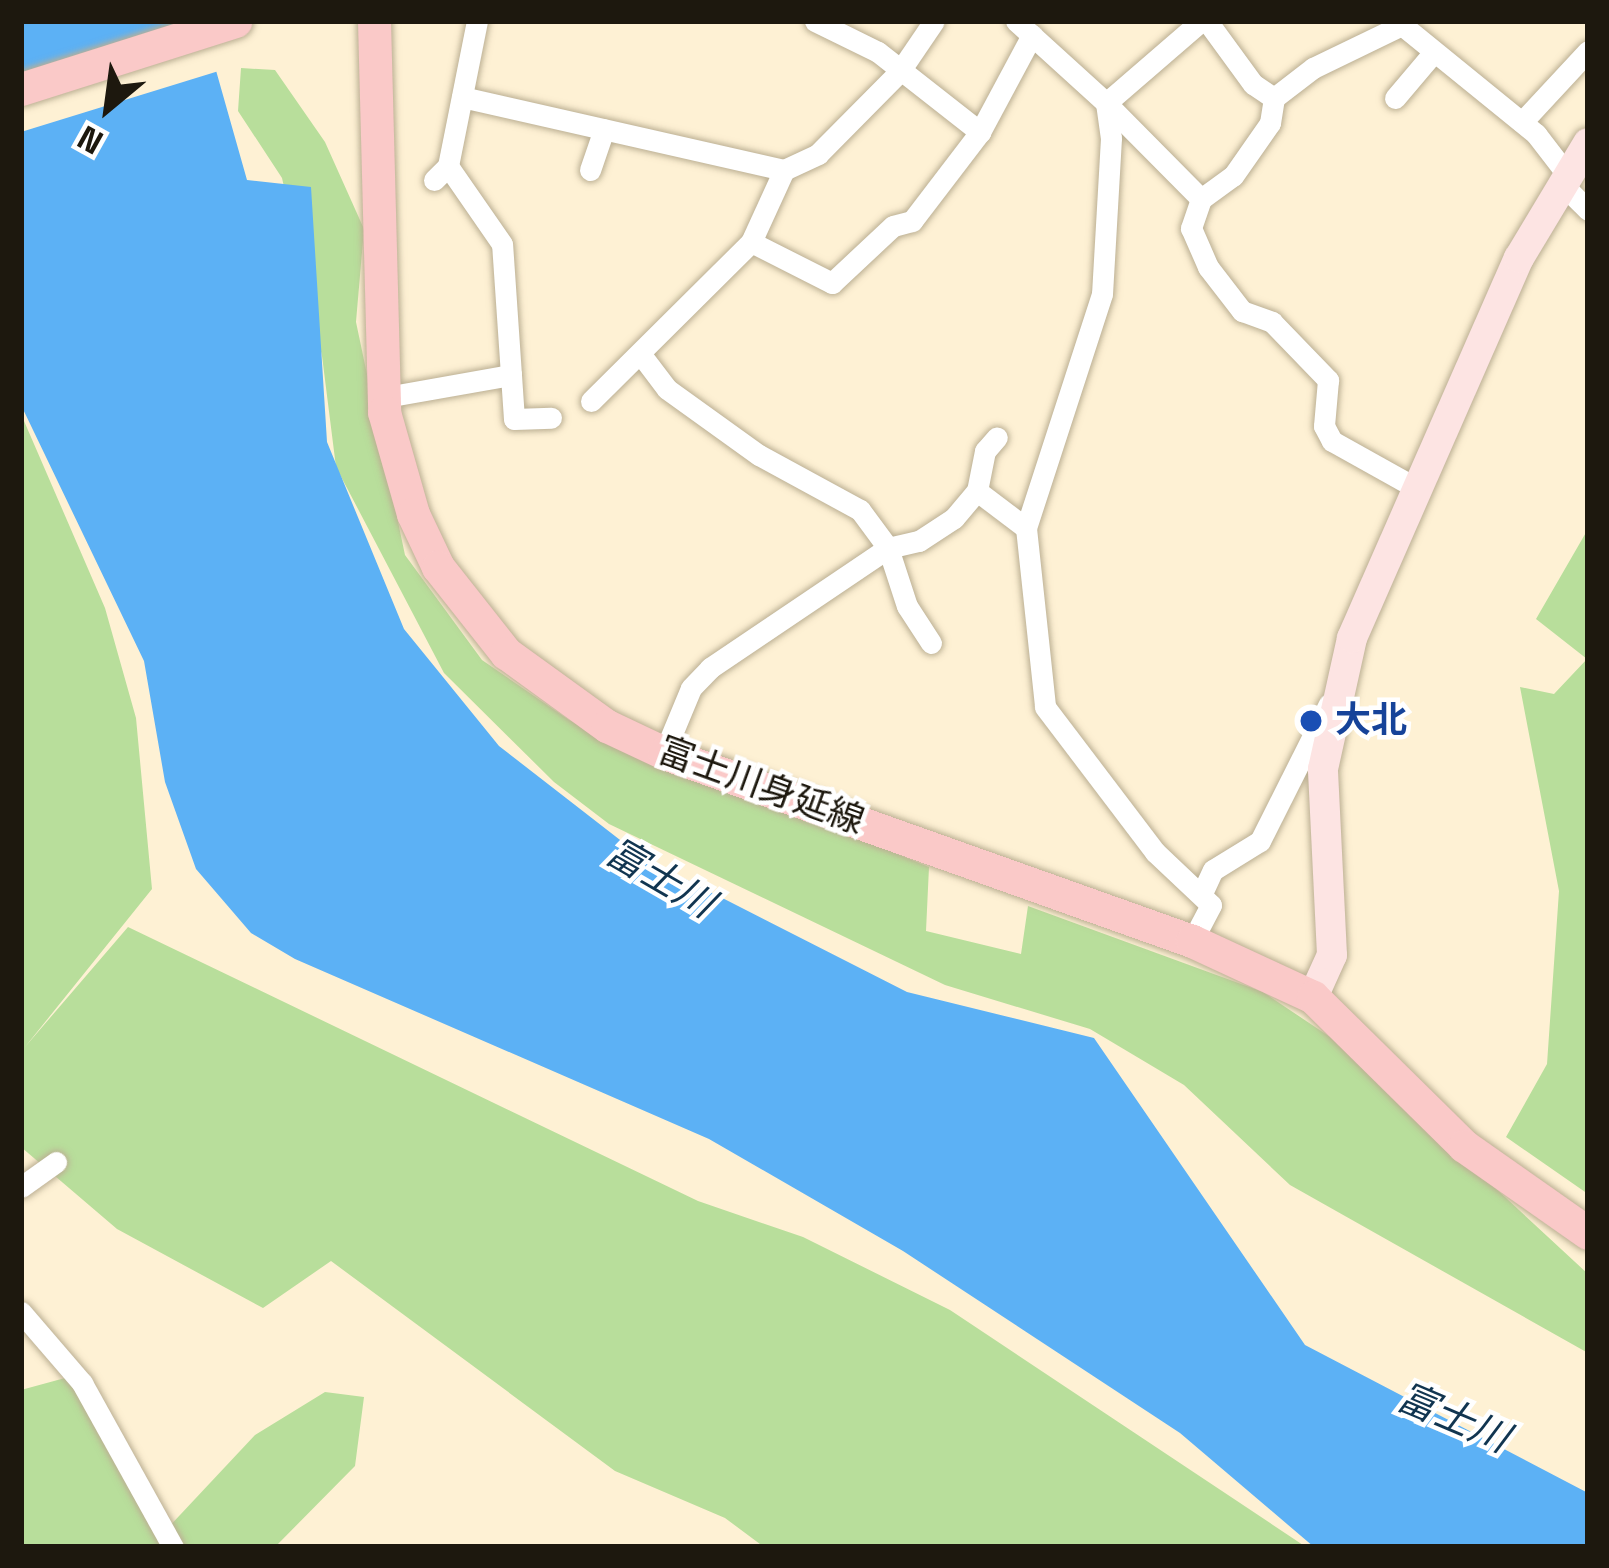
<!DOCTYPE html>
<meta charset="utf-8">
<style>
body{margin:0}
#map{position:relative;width:1609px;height:1568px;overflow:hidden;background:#fef1d4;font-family:"Space Grotesk","Noto Sans JP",sans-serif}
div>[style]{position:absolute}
.green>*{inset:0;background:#b8de9b}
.water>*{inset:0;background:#5cb1f5}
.pier>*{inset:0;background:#fef1d4}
.roads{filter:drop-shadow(0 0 3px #bbaf93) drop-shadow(0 0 3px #bbaf93)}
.street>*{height:21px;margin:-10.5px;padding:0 10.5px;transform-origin:10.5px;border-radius:10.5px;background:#fff}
.secondary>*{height:30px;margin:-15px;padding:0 15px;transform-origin:15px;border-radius:15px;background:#fde4e3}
.primary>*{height:33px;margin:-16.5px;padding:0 16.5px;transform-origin:16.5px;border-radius:16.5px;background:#fac9c8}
.dots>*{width:33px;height:33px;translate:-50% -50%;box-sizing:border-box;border:6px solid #fff;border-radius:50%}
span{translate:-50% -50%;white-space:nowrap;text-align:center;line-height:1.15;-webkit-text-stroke:9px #fff;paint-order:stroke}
.transit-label{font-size:36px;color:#164399;font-weight:700}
.left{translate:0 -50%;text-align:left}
.street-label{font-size:36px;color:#1d180e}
.water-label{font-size:39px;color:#113550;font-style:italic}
.frame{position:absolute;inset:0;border:24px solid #1d180e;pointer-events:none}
.north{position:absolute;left:48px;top:48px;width:120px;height:120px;-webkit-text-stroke:9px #fff;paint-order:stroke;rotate:209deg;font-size:33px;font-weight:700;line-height:48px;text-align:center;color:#1d180e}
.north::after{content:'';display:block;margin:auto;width:42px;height:54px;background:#1d180e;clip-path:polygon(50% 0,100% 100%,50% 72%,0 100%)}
</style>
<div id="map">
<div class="green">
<i style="clip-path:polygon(241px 68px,275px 70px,325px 142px,364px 229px,356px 322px,405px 555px,482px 660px,569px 720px,929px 867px,926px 931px,1021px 954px,1028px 906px,1263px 992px,1339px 1043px,1588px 1274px,1588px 1353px,1290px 1185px,1184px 1085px,1090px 1029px,945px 985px,609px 824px,554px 782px,444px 673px,336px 467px,322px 356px,282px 178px,238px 111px)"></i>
<i style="clip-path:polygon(21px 414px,105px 608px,136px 718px,152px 889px,25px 1047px,128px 927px,698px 1201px,803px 1237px,950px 1310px,1306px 1547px,764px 1547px,725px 1518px,615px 1471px,331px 1261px,263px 1308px,117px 1229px,21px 1147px)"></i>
<i style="clip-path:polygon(1588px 529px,1588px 1194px,1506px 1137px,1547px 1064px,1559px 891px,1520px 687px,1554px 694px,1587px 659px,1536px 619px)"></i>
<i style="clip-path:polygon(76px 1375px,165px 1531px,255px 1435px,325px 1392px,364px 1397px,355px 1466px,275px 1547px,21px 1547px,21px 1390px)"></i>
</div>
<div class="water">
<i style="clip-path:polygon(21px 21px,202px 21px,247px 180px,311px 187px,327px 442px,404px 629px,499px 746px,642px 857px,907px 992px,1094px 1038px,1305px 1345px,1588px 1493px,1588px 1547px,1314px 1547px,1180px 1433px,903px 1251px,709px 1139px,295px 959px,251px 933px,196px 869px,165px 782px,144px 661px,21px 405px)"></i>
</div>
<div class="pier">
<i style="clip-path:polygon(210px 29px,222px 70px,21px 132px,21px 89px)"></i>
</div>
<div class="roads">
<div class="street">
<i style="left:815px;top:21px;width:70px;rotate:26.2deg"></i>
<i style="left:878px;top:52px;width:130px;rotate:38.1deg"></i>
<i style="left:1016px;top:21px;width:122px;rotate:42.3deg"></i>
<i style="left:1106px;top:103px;width:35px;rotate:82deg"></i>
<i style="left:1111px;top:138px;width:156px;rotate:93.3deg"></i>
<i style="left:1102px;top:294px;width:246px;rotate:108deg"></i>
<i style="left:1026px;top:528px;width:180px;rotate:83.9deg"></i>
<i style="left:1045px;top:707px;width:182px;rotate:52.8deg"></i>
<i style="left:1155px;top:852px;width:77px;rotate:43.4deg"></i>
<i style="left:1211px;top:905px;width:41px;rotate:117.8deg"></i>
<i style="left:1201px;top:21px;width:125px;rotate:139.2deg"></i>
<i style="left:1106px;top:103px;width:135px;rotate:45.3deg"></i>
<i style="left:1201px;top:199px;width:39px;rotate:-36deg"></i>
<i style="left:1233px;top:176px;width:65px;rotate:-55.1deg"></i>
<i style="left:1270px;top:123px;width:25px;rotate:-81deg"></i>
<i style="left:1274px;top:98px;width:49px;rotate:-37.6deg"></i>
<i style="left:1313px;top:68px;width:99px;rotate:-25.8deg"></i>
<i style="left:1402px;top:25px;width:173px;rotate:39.1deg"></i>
<i style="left:1536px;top:134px;width:49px;rotate:52.4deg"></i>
<i style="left:1207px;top:21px;width:78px;rotate:53.9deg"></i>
<i style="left:1253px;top:84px;width:25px;rotate:34deg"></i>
<i style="left:462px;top:97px;width:330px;rotate:12.8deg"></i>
<i style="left:784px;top:170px;width:38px;rotate:-25deg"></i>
<i style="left:818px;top:154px;width:117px;rotate:-45.3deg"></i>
<i style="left:900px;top:71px;width:60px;rotate:-55.8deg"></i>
<i style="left:1395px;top:98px;width:59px;rotate:-49.8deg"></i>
<i style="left:1522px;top:122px;width:97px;rotate:-47.1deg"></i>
<i style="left:590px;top:170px;width:43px;rotate:-71.1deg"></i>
<i style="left:434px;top:180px;width:20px;rotate:-45deg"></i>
<i style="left:448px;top:166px;width:148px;rotate:-78.7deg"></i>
<i style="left:1561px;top:183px;width:38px;rotate:45deg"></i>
<i style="left:1201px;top:199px;width:31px;rotate:109deg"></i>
<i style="left:1191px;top:228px;width:43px;rotate:66.4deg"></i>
<i style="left:1208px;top:267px;width:56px;rotate:52.3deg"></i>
<i style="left:1242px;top:311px;width:32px;rotate:20deg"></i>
<i style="left:1272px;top:322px;width:81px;rotate:46deg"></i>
<i style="left:1328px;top:380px;width:46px;rotate:95deg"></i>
<i style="left:1324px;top:426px;width:17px;rotate:62deg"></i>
<i style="left:1332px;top:441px;width:96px;rotate:29.2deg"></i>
<i style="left:751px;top:242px;width:91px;rotate:26.8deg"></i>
<i style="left:832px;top:283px;width:83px;rotate:-43.1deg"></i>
<i style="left:893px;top:226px;width:20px;rotate:-15deg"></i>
<i style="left:912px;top:221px;width:112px;rotate:-52.6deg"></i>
<i style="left:980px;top:132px;width:110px;rotate:-61.8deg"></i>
<i style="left:642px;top:356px;width:41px;rotate:52.9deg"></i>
<i style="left:667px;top:389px;width:113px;rotate:35.7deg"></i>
<i style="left:759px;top:455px;width:115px;rotate:28.6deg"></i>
<i style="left:860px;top:510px;width:47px;rotate:53.6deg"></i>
<i style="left:888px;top:548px;width:61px;rotate:71.9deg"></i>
<i style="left:907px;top:606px;width:44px;rotate:57deg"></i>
<i style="left:511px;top:375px;width:44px;rotate:86.1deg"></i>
<i style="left:514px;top:419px;width:37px;rotate:-2deg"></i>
<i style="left:386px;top:397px;width:127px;rotate:-10deg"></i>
<i style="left:511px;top:375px;width:131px;rotate:-93.9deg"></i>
<i style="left:502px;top:244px;width:95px;rotate:-124.7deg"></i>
<i style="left:591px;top:401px;width:226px;rotate:-44.8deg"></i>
<i style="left:751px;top:242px;width:79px;rotate:-65.4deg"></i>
<i style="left:977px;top:491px;width:61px;rotate:37.1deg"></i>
<i style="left:664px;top:753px;width:70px;rotate:-67.4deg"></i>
<i style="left:691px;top:688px;width:28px;rotate:-46deg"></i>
<i style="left:710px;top:668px;width:215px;rotate:-34deg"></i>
<i style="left:888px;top:548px;width:32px;rotate:-13deg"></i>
<i style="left:919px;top:541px;width:42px;rotate:-33.3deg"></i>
<i style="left:954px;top:518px;width:35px;rotate:-50deg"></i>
<i style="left:977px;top:491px;width:41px;rotate:-78.7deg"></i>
<i style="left:985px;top:451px;width:18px;rotate:-49deg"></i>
<i style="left:1203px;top:891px;width:23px;rotate:-65deg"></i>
<i style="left:1213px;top:870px;width:55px;rotate:-31.7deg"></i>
<i style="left:1260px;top:841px;width:153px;rotate:-63.3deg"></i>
<i style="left:21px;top:1187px;width:43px;rotate:-35.5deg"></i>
<i style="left:21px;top:1312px;width:94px;rotate:49.3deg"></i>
<i style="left:82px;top:1383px;width:188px;rotate:61deg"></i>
</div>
<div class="secondary">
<i style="left:1313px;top:997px;width:46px;rotate:-65.7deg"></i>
<i style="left:1332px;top:955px;width:186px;rotate:-92.8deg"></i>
<i style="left:1323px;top:769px;width:134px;rotate:-77.5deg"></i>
<i style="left:1352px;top:638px;width:415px;rotate:-66.3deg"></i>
<i style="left:1519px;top:258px;width:134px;rotate:-59deg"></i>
</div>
<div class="primary">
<i style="left:374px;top:21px;width:391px;rotate:88.5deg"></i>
<i style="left:384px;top:412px;width:106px;rotate:74.1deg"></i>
<i style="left:413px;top:514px;width:59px;rotate:64.7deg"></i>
<i style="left:438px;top:567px;width:110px;rotate:51.7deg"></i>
<i style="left:506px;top:653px;width:125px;rotate:35.9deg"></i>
<i style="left:607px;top:726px;width:63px;rotate:25.3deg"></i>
<i style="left:664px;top:753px;width:560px;rotate:19.6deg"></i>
<i style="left:1192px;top:941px;width:133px;rotate:24.8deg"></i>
<i style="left:1313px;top:997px;width:212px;rotate:44.6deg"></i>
<i style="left:1464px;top:1146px;width:151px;rotate:35.1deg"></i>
<i style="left:21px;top:89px;width:225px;rotate:-17.6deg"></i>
</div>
</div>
<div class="dots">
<i style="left:1311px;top:721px;background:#1a4fb4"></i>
</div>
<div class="transit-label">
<span class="left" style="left:1335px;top:721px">大北</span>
</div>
<div class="street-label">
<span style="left:761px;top:786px;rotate:20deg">富士川身延線</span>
</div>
<div class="water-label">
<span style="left:660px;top:878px;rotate:30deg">富士川</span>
<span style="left:1453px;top:1418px;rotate:23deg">富士川</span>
</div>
<div class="frame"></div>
<div class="north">N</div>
</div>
